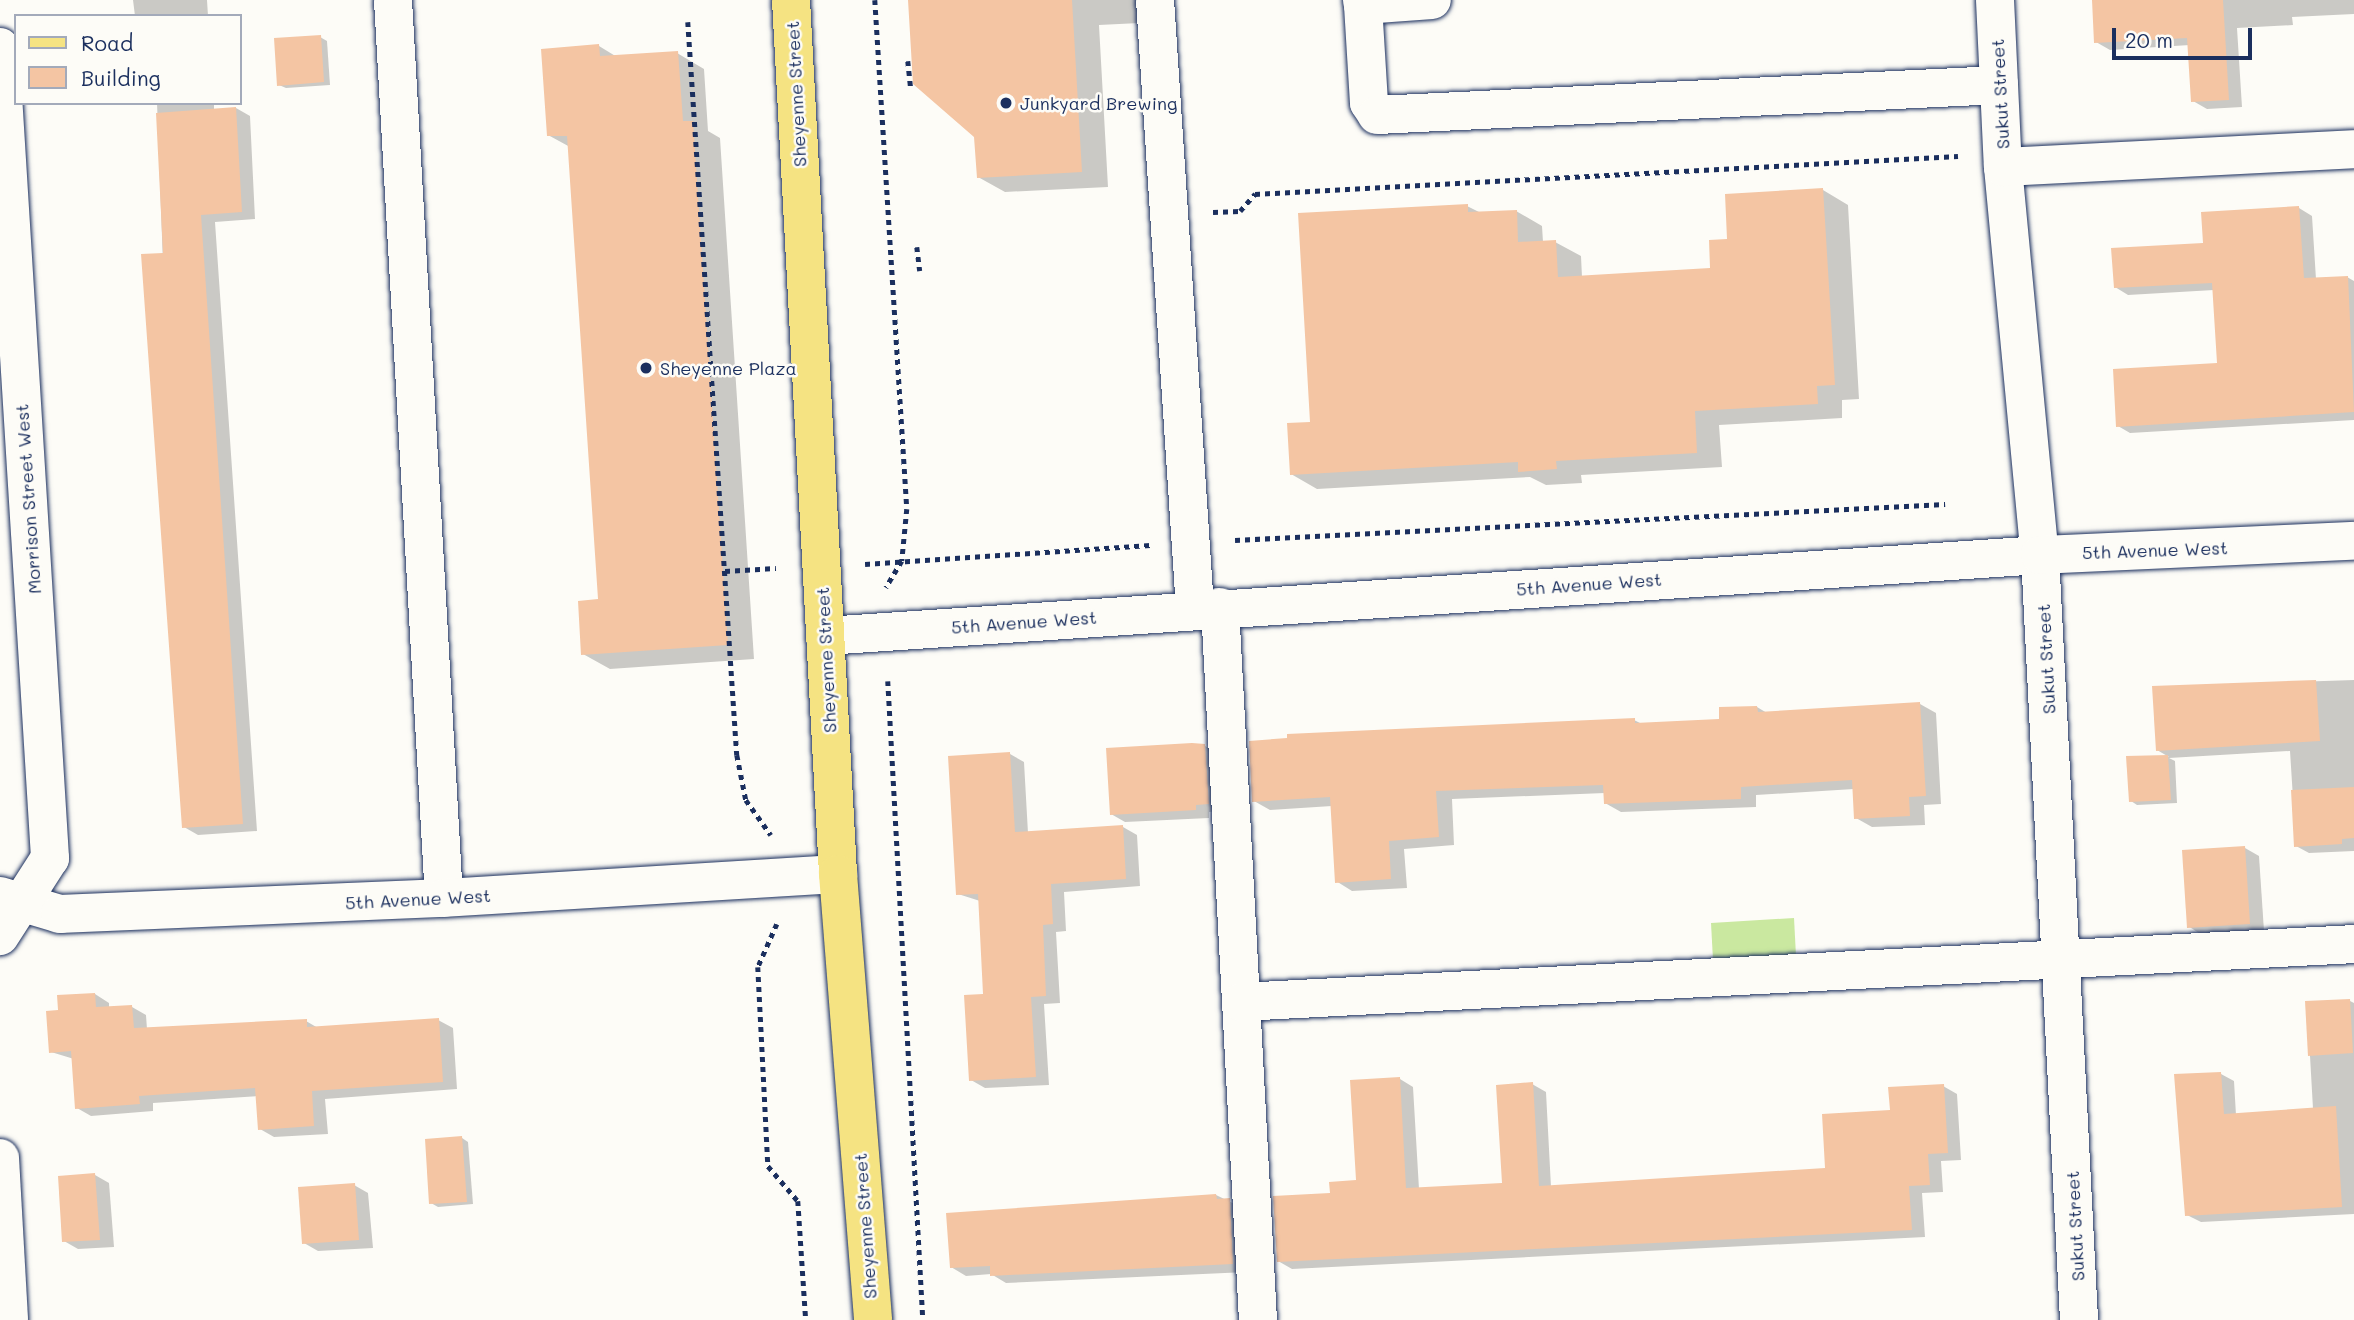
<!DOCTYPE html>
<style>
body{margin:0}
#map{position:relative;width:2354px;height:1320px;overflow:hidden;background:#fdfcf7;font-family:Mali,sans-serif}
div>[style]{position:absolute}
.green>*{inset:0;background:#cae8a0}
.shadow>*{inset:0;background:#0003}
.building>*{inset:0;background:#f4c5a3}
.path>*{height:4.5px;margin-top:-2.25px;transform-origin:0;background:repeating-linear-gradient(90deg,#1b2f5e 0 5px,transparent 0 10px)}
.roads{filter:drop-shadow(0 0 2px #1b2f5e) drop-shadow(0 0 2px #1b2f5e)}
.minor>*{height:38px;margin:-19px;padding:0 19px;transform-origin:19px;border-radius:19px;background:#fdfcf7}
.major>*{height:38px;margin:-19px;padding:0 19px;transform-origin:19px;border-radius:19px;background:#f5e382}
.dots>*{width:19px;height:19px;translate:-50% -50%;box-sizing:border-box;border:4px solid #fdfcf7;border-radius:50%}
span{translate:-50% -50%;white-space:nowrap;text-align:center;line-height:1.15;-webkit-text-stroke:5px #fdfcf7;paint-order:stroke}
.street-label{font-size:18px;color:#1b2f5e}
.poi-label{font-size:18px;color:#1b2f5e}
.left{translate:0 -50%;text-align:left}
.legend{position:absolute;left:14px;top:14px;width:228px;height:91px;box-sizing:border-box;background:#fdfcf7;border:2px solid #a3aaba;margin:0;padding:9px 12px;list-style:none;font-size:21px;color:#1b2f5e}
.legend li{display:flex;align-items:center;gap:14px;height:35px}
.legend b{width:35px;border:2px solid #a3aaba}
.scale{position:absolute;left:2112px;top:28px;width:140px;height:32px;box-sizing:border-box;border:4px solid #1b2f5e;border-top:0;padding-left:9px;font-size:21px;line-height:24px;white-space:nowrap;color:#1b2f5e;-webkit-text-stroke:5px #fdfcf7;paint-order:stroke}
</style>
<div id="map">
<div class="green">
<i style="clip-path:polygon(1794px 918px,1796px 956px,1713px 960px,1711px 923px)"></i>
</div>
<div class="shadow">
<i style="clip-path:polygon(133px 0,207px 0,208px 16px,135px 16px)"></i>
<i style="clip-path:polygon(910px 0,1167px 0,1160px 22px,1099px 25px,1108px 187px,1005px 192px,978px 177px,976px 136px)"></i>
<i style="clip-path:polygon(2093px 0,2354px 0,2354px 14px,2292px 17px,2293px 25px,2237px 28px,2242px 107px,2207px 109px,2193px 101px,2190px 45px,2110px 50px,2096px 42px)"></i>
<i style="clip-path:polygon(320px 37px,327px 41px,330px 85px,286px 88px,279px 85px)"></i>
<i style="clip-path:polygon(599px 46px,617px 57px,677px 53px,704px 69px,708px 131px,720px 138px,754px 659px,610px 669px,583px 654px,600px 601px,570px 147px,548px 135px)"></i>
<i style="clip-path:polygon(157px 103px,214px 103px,214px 110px,236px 108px,250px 116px,255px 219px,215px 222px,257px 831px,198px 835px,184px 827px)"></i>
<i style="clip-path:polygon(1823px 190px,1848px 205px,1859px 399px,1842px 400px,1842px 418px,1719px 425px,1722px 467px,1581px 475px,1582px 483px,1546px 485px,1530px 477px,1317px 489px,1291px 474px,1311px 424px,1467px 206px,1481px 213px,1516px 211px,1542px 226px,1543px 242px,1555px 242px,1581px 256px,1582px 277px,1712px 270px,1729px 240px)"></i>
<i style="clip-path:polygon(2299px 208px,2312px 216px,2316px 279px,2347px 277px,2354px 281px,2354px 420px,2130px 433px,2118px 426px,2219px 365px,2214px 290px,2128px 295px,2115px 287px,2205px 244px)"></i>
<i style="clip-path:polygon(2354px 680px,2354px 851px,2309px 853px,2296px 846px,2290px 751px,2169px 758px,2175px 761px,2177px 803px,2137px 805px,2131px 801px,2128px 758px,2169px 757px,2157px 750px,2153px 687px)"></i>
<i style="clip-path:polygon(1920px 704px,1936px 713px,1941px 804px,1924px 805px,1925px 825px,1872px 827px,1856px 818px,1854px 789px,1756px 795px,1756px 807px,1621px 812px,1605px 803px,1605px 793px,1452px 799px,1454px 845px,1404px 849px,1407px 888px,1352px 891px,1336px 881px,1332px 806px,1270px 810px,1254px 801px,1634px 720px,1642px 724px,1721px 721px,1757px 707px,1767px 713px)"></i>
<i style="clip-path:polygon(1205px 746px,1219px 754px,1222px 811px,1209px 812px,1209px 818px,1125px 822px,1111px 814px)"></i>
<i style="clip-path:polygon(1010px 754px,1024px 762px,1028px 833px,1123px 827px,1137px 835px,1140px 886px,1064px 892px,1066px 931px,1056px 932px,1060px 1003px,1044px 1004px,1049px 1085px,985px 1088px,971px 1080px,985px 995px,980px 901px,958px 894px)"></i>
<i style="clip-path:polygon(2245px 848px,2259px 856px,2264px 931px,2202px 935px,2188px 926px)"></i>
<i style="clip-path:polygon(95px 994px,109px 1003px,109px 1008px,132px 1007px,146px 1015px,147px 1029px,306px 1021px,318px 1028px,438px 1020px,453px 1028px,457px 1089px,325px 1099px,328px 1134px,274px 1137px,260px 1129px,258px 1096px,153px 1103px,153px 1111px,91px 1116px,77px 1108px,74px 1059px,51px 1052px)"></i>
<i style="clip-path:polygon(2350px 1001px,2354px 1003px,2354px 1214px,2201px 1222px,2187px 1215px,2221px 1074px,2234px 1081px,2236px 1115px,2313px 1109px,2307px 1003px)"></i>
<i style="clip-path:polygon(1400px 1079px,1413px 1087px,1419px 1189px,1504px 1185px,1532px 1084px,1546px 1092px,1551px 1187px,1827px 1169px,1943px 1086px,1957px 1094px,1961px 1160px,1941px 1161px,1943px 1192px,1922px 1193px,1925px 1237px,1292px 1269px,1278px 1261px,1332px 1194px,1358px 1182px)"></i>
<i style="clip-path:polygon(462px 1138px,468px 1142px,473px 1204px,438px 1207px,431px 1203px)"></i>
<i style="clip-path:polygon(95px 1175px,109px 1183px,114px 1247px,78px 1249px,64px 1241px)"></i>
<i style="clip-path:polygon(354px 1185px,368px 1193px,373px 1248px,318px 1251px,304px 1243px)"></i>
<i style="clip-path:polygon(1216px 1195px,1243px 1208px,1247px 1272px,1006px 1283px,991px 1274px,966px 1276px,951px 1267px)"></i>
</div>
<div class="building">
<i style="clip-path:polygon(908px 0,1072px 0,1082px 172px,977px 178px,974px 137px,913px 84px)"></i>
<i style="clip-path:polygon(2092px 0,2223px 0,2229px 100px,2191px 102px,2187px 38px,2094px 43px)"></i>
<i style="clip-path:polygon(321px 35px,324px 82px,277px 86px,274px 38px)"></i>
<i style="clip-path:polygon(599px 44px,600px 56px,678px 51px,683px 121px,693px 121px,728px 645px,581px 655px,578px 601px,598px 599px,567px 136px,547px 136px,541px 49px)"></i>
<i style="clip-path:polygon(236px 107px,242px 212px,201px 215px,243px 824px,182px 828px,141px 254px,163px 253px,156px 113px)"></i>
<i style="clip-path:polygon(1823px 188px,1835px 385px,1817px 386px,1818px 404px,1695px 411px,1697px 453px,1556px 461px,1557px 469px,1518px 472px,1518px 462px,1290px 475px,1287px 423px,1310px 422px,1298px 213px,1468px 204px,1468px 212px,1517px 210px,1518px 242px,1556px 240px,1558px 277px,1710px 268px,1709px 240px,1727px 239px,1725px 194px)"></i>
<i style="clip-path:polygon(2299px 206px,2304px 278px,2348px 276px,2354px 412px,2116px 427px,2113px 369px,2217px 363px,2212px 283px,2114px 288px,2111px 248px,2203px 243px,2201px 212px)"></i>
<i style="clip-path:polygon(2316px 680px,2320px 741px,2156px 751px,2152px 686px)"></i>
<i style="clip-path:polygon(1920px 702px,1926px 796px,1909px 797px,1910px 816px,1854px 819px,1852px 780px,1741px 787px,1741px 799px,1604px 804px,1603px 785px,1436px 791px,1439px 837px,1389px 841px,1391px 879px,1335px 883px,1330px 797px,1252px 802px,1249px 741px,1287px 738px,1287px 734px,1635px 718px,1635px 723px,1719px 719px,1719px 707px,1757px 706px,1758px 712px)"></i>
<i style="clip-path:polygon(1192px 743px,1205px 744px,1209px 804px,1196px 805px,1196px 810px,1110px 815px,1106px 748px)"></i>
<i style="clip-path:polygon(1010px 752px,1015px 832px,1123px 825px,1126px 879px,1051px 884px,1053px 924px,1043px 925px,1046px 996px,1031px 997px,1036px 1077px,969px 1081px,964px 995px,983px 994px,978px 894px,956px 895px,948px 756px)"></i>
<i style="clip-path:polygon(2168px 755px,2171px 800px,2129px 802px,2126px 756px)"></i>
<i style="clip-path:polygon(2354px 787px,2354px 838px,2342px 839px,2342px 844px,2294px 847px,2291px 790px)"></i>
<i style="clip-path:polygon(2245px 846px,2250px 924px,2187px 928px,2182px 850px)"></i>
<i style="clip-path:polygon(95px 993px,96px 1007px,132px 1005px,134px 1028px,307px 1019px,307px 1027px,439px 1018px,443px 1082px,312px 1091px,314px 1126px,258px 1130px,255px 1088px,139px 1096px,140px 1104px,75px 1109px,71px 1051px,49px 1053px,46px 1011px,58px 1010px,57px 995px)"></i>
<i style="clip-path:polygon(2350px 999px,2353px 1053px,2308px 1056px,2305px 1001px)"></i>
<i style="clip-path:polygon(2221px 1072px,2224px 1114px,2336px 1106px,2342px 1207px,2185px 1216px,2174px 1074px)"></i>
<i style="clip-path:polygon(1400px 1077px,1406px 1188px,1502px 1183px,1496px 1085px,1533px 1082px,1539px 1186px,1825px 1168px,1822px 1114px,1890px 1110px,1888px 1087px,1944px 1084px,1948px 1153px,1928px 1154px,1930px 1185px,1909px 1186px,1912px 1230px,1277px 1262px,1273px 1196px,1330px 1193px,1329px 1182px,1356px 1180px,1350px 1080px)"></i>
<i style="clip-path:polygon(462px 1136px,467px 1202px,429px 1204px,425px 1139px)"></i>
<i style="clip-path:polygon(95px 1173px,100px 1240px,62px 1242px,58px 1176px)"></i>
<i style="clip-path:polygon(355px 1183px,359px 1240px,302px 1244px,298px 1187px)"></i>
<i style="clip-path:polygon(1216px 1194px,1217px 1199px,1230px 1198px,1233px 1264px,990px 1276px,990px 1266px,950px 1268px,946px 1213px)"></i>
</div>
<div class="path">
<i style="left:875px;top:0;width:510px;rotate:86.4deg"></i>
<i style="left:907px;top:509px;width:52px;rotate:95.5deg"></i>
<i style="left:902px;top:561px;width:31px;rotate:121deg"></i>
<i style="left:688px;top:22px;width:735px;rotate:86.18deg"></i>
<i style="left:737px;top:755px;width:46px;rotate:78.7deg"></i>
<i style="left:746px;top:800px;width:43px;rotate:54.5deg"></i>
<i style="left:908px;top:61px;width:27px;rotate:84deg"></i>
<i style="left:1213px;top:212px;width:27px;rotate:-2deg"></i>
<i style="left:1240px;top:211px;width:23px;rotate:-49deg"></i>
<i style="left:1255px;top:194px;width:704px;rotate:-3.09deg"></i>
<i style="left:917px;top:247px;width:24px;rotate:83deg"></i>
<i style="left:1235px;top:540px;width:711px;rotate:-2.9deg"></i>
<i style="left:865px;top:564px;width:286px;rotate:-3.8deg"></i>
<i style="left:725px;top:571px;width:51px;rotate:-3.4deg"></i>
<i style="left:888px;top:681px;width:640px;rotate:86.86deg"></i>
<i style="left:777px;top:924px;width:47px;rotate:113.8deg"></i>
<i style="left:758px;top:967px;width:199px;rotate:87.1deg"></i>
<i style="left:768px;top:1166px;width:46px;rotate:49.4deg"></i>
<i style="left:798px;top:1201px;width:119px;rotate:86.2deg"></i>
</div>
<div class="roads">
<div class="minor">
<i style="left:393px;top:0;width:899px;rotate:86.75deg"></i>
<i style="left:1155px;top:0;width:610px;rotate:86.24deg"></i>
<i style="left:1362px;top:0;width:5px;rotate:79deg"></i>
<i style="left:1363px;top:5px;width:69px;rotate:-4.1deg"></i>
<i style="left:1995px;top:0;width:167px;rotate:87.3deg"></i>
<i style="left:2003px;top:167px;width:390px;rotate:84.6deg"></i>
<i style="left:2040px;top:555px;width:766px;rotate:87.08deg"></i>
<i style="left:1363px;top:5px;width:98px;rotate:86.5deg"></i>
<i style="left:1369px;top:103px;width:14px;rotate:56deg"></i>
<i style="left:1377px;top:115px;width:623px;rotate:-2.76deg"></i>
<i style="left:0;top:47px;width:813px;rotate:86.47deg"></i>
<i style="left:50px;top:858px;width:93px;rotate:122.7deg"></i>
<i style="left:2003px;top:167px;width:351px;rotate:-2.9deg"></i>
<i style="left:1220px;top:607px;width:714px;rotate:86.95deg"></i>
<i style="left:825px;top:636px;width:1218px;rotate:-3.81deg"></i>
<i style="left:2040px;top:555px;width:314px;rotate:-2.6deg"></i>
<i style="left:0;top:896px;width:63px;rotate:16.7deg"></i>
<i style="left:60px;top:914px;width:384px;rotate:-2.4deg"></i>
<i style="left:444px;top:898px;width:395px;rotate:-3.5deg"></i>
<i style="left:1241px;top:1002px;width:1115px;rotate:-2.98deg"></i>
<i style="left:0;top:1158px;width:162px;rotate:86.8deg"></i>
</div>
<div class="major">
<i style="left:791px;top:0;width:875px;rotate:86.92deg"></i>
<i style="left:838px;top:874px;width:447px;rotate:85.5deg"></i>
</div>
</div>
<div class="dots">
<i style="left:1006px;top:103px;background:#1b2f5e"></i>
<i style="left:646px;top:368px;background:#1b2f5e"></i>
</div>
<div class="street-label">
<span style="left:796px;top:94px;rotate:-93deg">Sheyenne Street</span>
<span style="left:2000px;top:94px;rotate:-93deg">Sukut Street</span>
<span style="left:28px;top:499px;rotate:-94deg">Morrison Street West</span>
<span style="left:2155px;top:550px;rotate:-2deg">5th Avenue West</span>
<span style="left:1589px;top:584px;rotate:-4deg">5th Avenue West</span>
<span style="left:1024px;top:622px;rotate:-4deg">5th Avenue West</span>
<span style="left:2046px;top:659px;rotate:-93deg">Sukut Street</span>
<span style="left:826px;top:660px;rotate:-93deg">Sheyenne Street</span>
<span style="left:418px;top:899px;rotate:-3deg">5th Avenue West</span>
<span style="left:865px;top:1226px;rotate:-94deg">Sheyenne Street</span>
<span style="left:2075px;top:1226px;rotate:-93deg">Sukut Street</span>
</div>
<div class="poi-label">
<span class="left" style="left:1020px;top:103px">Junkyard Brewing</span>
<span class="left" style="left:660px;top:368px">Sheyenne Plaza</span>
</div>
<ul class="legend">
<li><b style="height:9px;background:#f5e382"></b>Road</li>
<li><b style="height:19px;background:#f4c5a3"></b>Building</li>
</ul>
<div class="scale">20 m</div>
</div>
